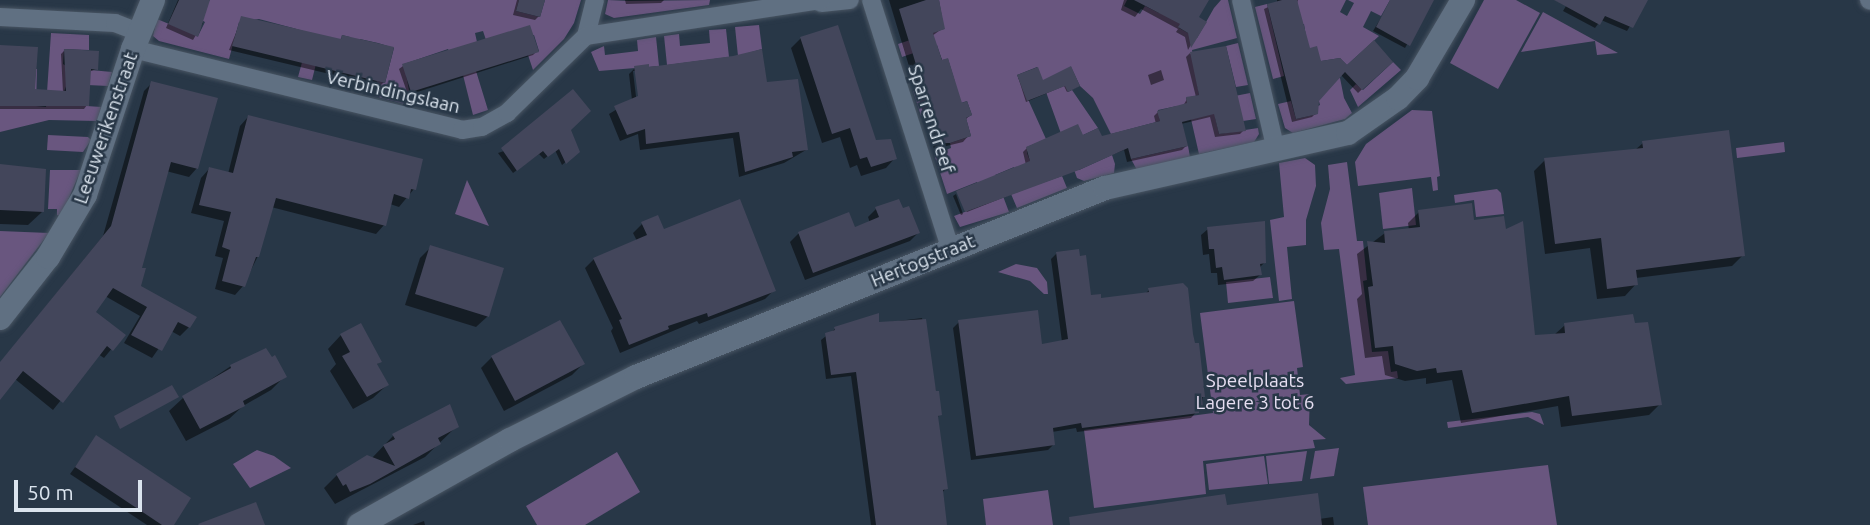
<!DOCTYPE html>
<style>
body{margin:0}
#map{position:relative;width:1870px;height:525px;overflow:hidden;background:#283747;font-family:Ubuntu,sans-serif}
div>[style]{position:absolute}
.green>*{inset:0;background:#69567f}
.shadow>*{inset:0;background:#0007}
.building>*{inset:0;background:#43465b}
.roads{filter:drop-shadow(0 0 2px #495563) drop-shadow(0 0 2px #495563)}
.street>*{height:18px;margin:-9px;padding:0 9px;transform-origin:9px;border-radius:9px;background:#607082}
.secondary>*{height:24px;margin:-12px;padding:0 12px;transform-origin:12px;border-radius:12px;background:#607082}
span{translate:-50% -50%;white-space:nowrap;text-align:center;line-height:1.15;-webkit-text-stroke:5px #283747;paint-order:stroke}
.street-label{font-size:19px;color:#dbe4ee}
.park-label{font-size:19px;color:#e6def1}
.scale{position:absolute;left:14px;top:480px;width:128px;height:32px;box-sizing:border-box;border:4px solid #dbe4ee;border-top:0;padding-left:9px;font-size:21px;line-height:24px;white-space:nowrap;color:#dbe4ee;-webkit-text-stroke:5px #283747;paint-order:stroke}
</style>
<div id="map">
<div class="green">
<i style="clip-path:polygon(210px 0,519px 0,516px 11px,540px 17px,545px 0,581px 0,574px 23px,564px 39px,533px 70px,528px 55px,539px 51px,534px 35px,486px 40px,483px 31px,475px 33px,477px 42px,468px 45px,488px 110px,473px 115px,463px 75px,448px 49px,404px 64px,412px 106px,374px 96px,377px 81px,385px 83px,394px 48px,378px 43px,360px 39px,357px 50px,350px 37px,342px 35px,341px 39px,321px 44px,312px 80px,298px 77px,310px 33px,293px 28px,259px 19px,239px 22px,229px 59px,159px 41px,153px 36px,157px 19px,198px 36px,205px 22px,196px 17px)"></i>
<i style="clip-path:polygon(608px 0,629px 1px,710px 0,709px 5px,614px 18px,605px 14px)"></i>
<i style="clip-path:polygon(939px 0,1127px 0,1124px 6px,1140px 14px,1145px 6px,1159px 13px,1163px 7px,1184px 17px,1179px 28px,1197px 38px,1214px 8px,1221px 0,1228px 0,1237px 38px,1192px 50px,1199px 95px,1186px 98px,1189px 105px,1250px 93px,1256px 119px,1243px 121px,1215px 117px,1219px 134px,1258px 128px,1259px 134px,1254px 142px,1199px 154px,1188px 106px,1177px 106px,1158px 110px,1160px 121px,1111px 134px,1093px 98px,1080px 86px,1071px 67px,1068px 92px,1072px 90px,1098px 128px,1083px 135px,1069px 148px,1079px 170px,1112px 155px,1115px 164px,1114px 173px,1084px 181px,1077px 178px,1037px 67px,1017px 75px,1046px 139px,1027px 147px,1027px 153px,1039px 184px,1062px 176px,1067px 188px,1017px 208px,1011px 194px,1014px 167px,995px 175px,1009px 212px,960px 227px,954px 216px,986px 204px,977px 182px,947px 194px,934px 154px,951px 148px,950px 143px,971px 136px,966px 118px,972px 115px,967px 101px,921px 116px,913px 91px,922px 88px,923px 91px,955px 82px,948px 59px,942px 60px,937px 45px,902px 57px,898px 44px,944px 29px)"></i>
<i style="clip-path:polygon(1297px 0,1346px 0,1340px 12px,1347px 16px,1354px 3px,1348px 0,1390px 0,1381px 16px,1371px 11px,1363px 27px,1379px 36px,1347px 65px,1340px 58px,1321px 61px,1308px 49px,1304px 24px,1300px 25px)"></i>
<i style="clip-path:polygon(1484px 0,1516px 0,1540px 13px,1498px 89px,1450px 63px)"></i>
<i style="clip-path:polygon(1267px 4px,1284px 76px,1273px 79px,1255px 7px)"></i>
<i style="clip-path:polygon(1543px 12px,1618px 53px,1597px 55px,1595px 41px,1521px 52px)"></i>
<i style="clip-path:polygon(759px 25px,762px 49px,738px 56px,735px 27px)"></i>
<i style="clip-path:polygon(726px 29px,729px 57px,667px 65px,664px 36px,679px 34px,680px 46px,710px 43px,709px 30px)"></i>
<i style="clip-path:polygon(51px 33px,89px 35px,89px 50px,64px 49px,63px 64px,69px 68px,112px 72px,108px 86px,67px 84px,59px 104px,101px 107px,97px 121px,49px 120px,0 132px,0 101px,15px 68px,37px 69px,36px 106px,46px 107px)"></i>
<i style="clip-path:polygon(656px 37px,659px 66px,599px 71px,591px 52px,604px 46px,605px 55px,638px 51px,637px 40px)"></i>
<i style="clip-path:polygon(1238px 43px,1248px 85px,1236px 87px,1226px 46px)"></i>
<i style="clip-path:polygon(1393px 62px,1401px 70px,1358px 107px,1350px 90px,1356px 84px,1363px 90px)"></i>
<i style="clip-path:polygon(1340px 78px,1344px 98px,1352px 113px,1345px 119px,1293px 133px,1285px 128px,1278px 104px,1291px 101px,1296px 119px,1317px 114px,1316px 107px,1320px 105px,1314px 82px)"></i>
<i style="clip-path:polygon(1412px 110px,1432px 111px,1440px 176px,1437px 177px,1438px 190px,1433px 191px,1431px 177px,1358px 186px,1355px 162px,1366px 144px)"></i>
<i style="clip-path:polygon(48px 135px,88px 137px,91px 140px,83px 152px,47px 150px)"></i>
<i style="clip-path:polygon(1784px 142px,1785px 152px,1737px 158px,1736px 148px)"></i>
<i style="clip-path:polygon(1188px 146px,1190px 157px,1137px 170px,1131px 159px)"></i>
<i style="clip-path:polygon(1305px 158px,1315px 165px,1316px 186px,1306px 220px,1306px 245px,1287px 247px,1292px 299px,1279px 301px,1270px 220px,1284px 217px,1279px 163px)"></i>
<i style="clip-path:polygon(1347px 162px,1357px 241px,1363px 241px,1367px 280px,1363px 281px,1372px 352px,1388px 351px,1391px 372px,1397px 371px,1398px 378px,1346px 384px,1340px 378px,1355px 375px,1339px 249px,1324px 250px,1321px 223px,1330px 189px,1328px 165px)"></i>
<i style="clip-path:polygon(50px 170px,81px 170px,61px 216px,57px 215px,57px 209px,48px 209px)"></i>
<i style="clip-path:polygon(467px 180px,489px 226px,455px 214px)"></i>
<i style="clip-path:polygon(1412px 188px,1416px 225px,1383px 229px,1379px 193px)"></i>
<i style="clip-path:polygon(1497px 189px,1501px 193px,1504px 214px,1476px 217px,1474px 200px,1455px 203px,1454px 195px)"></i>
<i style="clip-path:polygon(0 231px,49px 233px,0 297px)"></i>
<i style="clip-path:polygon(1016px 264px,1037px 268px,1047px 282px,1048px 294px,1044px 294px,1030px 281px,998px 272px)"></i>
<i style="clip-path:polygon(1270px 277px,1273px 298px,1228px 303px,1226px 282px)"></i>
<i style="clip-path:polygon(1294px 301px,1303px 367px,1297px 368px,1300px 395px,1310px 394px,1309px 425px,1326px 439px,1313px 440px,1315px 448px,1203px 461px,1206px 494px,1094px 508px,1084px 430px,1213px 413px,1200px 313px)"></i>
<i style="clip-path:polygon(1532px 412px,1540px 414px,1544px 425px,1528px 417px,1448px 428px,1447px 422px)"></i>
<i style="clip-path:polygon(1339px 448px,1334px 476px,1310px 479px,1315px 451px)"></i>
<i style="clip-path:polygon(257px 450px,274px 456px,291px 468px,250px 488px,233px 464px)"></i>
<i style="clip-path:polygon(1307px 451px,1302px 481px,1269px 484px,1266px 456px)"></i>
<i style="clip-path:polygon(617px 452px,640px 492px,585px 525px,537px 525px,526px 506px)"></i>
<i style="clip-path:polygon(1264px 456px,1268px 484px,1209px 490px,1206px 464px)"></i>
<i style="clip-path:polygon(1548px 465px,1557px 525px,1368px 525px,1363px 487px)"></i>
<i style="clip-path:polygon(1048px 490px,1053px 525px,986px 525px,983px 499px)"></i>
</div>
<div class="shadow">
<i style="clip-path:polygon(178px 0,208px 0,199px 21px,203px 23px,193px 40px,166px 28px)"></i>
<i style="clip-path:polygon(517px 0,543px 0,539px 16px,535px 20px,513px 15px)"></i>
<i style="clip-path:polygon(625px 0,664px 0,661px 3px,626px 4px)"></i>
<i style="clip-path:polygon(889px 0,937px 0,943px 28px,932px 36px,961px 105px,970px 115px,965px 120px,969px 135px,963px 142px,934px 149px)"></i>
<i style="clip-path:polygon(1124px 0,1207px 0,1197px 18px,1204px 22px,1188px 50px,1185px 37px,1176px 32px,1178px 29px,1141px 9px,1135px 17px,1121px 10px)"></i>
<i style="clip-path:polygon(1277px 0,1298px 0,1296px 4px,1309px 50px,1319px 63px,1347px 68px,1387px 65px,1358px 93px,1341px 75px,1317px 100px,1316px 113px,1312px 117px,1292px 122px,1264px 9px,1277px 3px)"></i>
<i style="clip-path:polygon(1392px 0,1432px 0,1405px 48px,1373px 31px)"></i>
<i style="clip-path:polygon(1555px 0,1646px 0,1627px 31px,1601px 20px,1595px 28px,1563px 11px,1566px 6px)"></i>
<i style="clip-path:polygon(242px 18px,339px 40px,343px 37px,384px 82px,380px 86px,229px 50px)"></i>
<i style="clip-path:polygon(801px 38px,875px 142px,895px 158px,886px 168px,861px 176px,857px 165px,850px 168px,840px 137px,822px 143px,791px 48px)"></i>
<i style="clip-path:polygon(0 46px,33px 90px,63px 92px,61px 54px,64px 51px,96px 69px,89px 72px,87px 105px,84px 109px,0 109px)"></i>
<i style="clip-path:polygon(537px 51px,533px 55px,408px 95px,399px 69px,403px 66px)"></i>
<i style="clip-path:polygon(1190px 53px,1244px 130px,1240px 134px,1215px 137px,1210px 117px,1181px 124px,1186px 146px,1182px 150px,1127px 162px,1124px 150px,967px 212px,959px 192px,1026px 165px,1023px 152px,1027px 148px,1082px 137px,1101px 138px,1156px 124px,1154px 116px,1158px 112px,1183px 106px,1187px 99px,1196px 97px,1186px 57px)"></i>
<i style="clip-path:polygon(evenodd,635px 68px,765px 84px,806px 150px,784px 163px,739px 177px,733px 138px,640px 150px,638px 134px,620px 141px,609px 114px,632px 100px,629px 74px,635px 68px,633px 71px,637px 71px,641px 104px,637px 105px,633px 71px)"></i>
<i style="clip-path:polygon(1161px 70px,1164px 80px,1151px 85px,1148px 75px)"></i>
<i style="clip-path:polygon(1018px 77px,1077px 87px,1067px 92px,1064px 86px,1026px 102px)"></i>
<i style="clip-path:polygon(152px 83px,197px 168px,189px 177px,166px 171px,140px 269px,139px 287px,189px 327px,180px 336px,171px 331px,152px 358px,124px 343px,140px 316px,105px 296px,93px 312px,123px 335px,104px 358px,98px 354px,53px 410px,15px 379px,0 398px,0 363px,103px 236px,144px 91px)"></i>
<i style="clip-path:polygon(248px 117px,414px 189px,399px 207px,390px 204px,384px 225px,376px 234px,271px 207px,258px 256px,243px 286px,235px 295px,215px 289px,223px 258px,215px 256px,224px 221px,191px 213px,201px 178px,209px 169px,228px 174px,240px 126px)"></i>
<i style="clip-path:polygon(569px 130px,574px 155px,562px 165px,555px 150px,544px 159px,539px 154px,513px 173px,498px 153px)"></i>
<i style="clip-path:polygon(1643px 143px,1743px 255px,1732px 266px,1636px 278px,1636px 284px,1625px 296px,1597px 299px,1590px 248px,1545px 254px,1534px 171px,1545px 160px,1635px 150px)"></i>
<i style="clip-path:polygon(0 167px,42px 212px,28px 225px,0 224px)"></i>
<i style="clip-path:polygon(956px 194px,963px 214px,961px 215px,953px 196px)"></i>
<i style="clip-path:polygon(876px 209px,918px 233px,910px 241px,805px 280px,790px 242px,798px 234px,848px 214px,854px 230px,870px 223px,868px 217px)"></i>
<i style="clip-path:polygon(1419px 212px,1472px 222px,1534px 337px,1554px 335px,1565px 325px,1660px 404px,1649px 415px,1561px 427px,1558px 406px,1461px 423px,1452px 380px,1426px 384px,1426px 378px,1405px 381px,1385px 375px,1382px 356px,1365px 358px,1357px 299px,1362px 294px,1357px 254px,1385px 233px,1409px 230px,1408px 223px)"></i>
<i style="clip-path:polygon(642px 224px,663px 232px,774px 290px,765px 299px,699px 324px,697px 321px,620px 353px,611px 331px,613px 328px,585px 268px,594px 259px,637px 241px,633px 233px)"></i>
<i style="clip-path:polygon(1208px 229px,1264px 263px,1259px 268px,1260px 275px,1253px 281px,1218px 285px,1217px 273px,1211px 273px,1209px 254px,1203px 255px,1201px 235px)"></i>
<i style="clip-path:polygon(431px 247px,488px 316px,476px 327px,405px 305px,420px 258px)"></i>
<i style="clip-path:polygon(1057px 253px,1089px 297px,1100px 300px,1144px 295px,1149px 290px,1203px 396px,1201px 407px,1191px 418px,1077px 432px,1076px 428px,1052px 432px,1053px 445px,1048px 450px,971px 460px,953px 328px,959px 322px,1041px 346px,1062px 342px,1051px 259px)"></i>
<i style="clip-path:polygon(922px 318px,940px 414px,937px 418px,946px 488px,942px 493px,946px 525px,871px 525px,851px 376px,826px 379px,821px 340px,835px 329px)"></i>
<i style="clip-path:polygon(341px 335px,380px 362px,376px 365px,387px 385px,373px 398px,353px 409px,330px 371px,336px 364px,328px 349px)"></i>
<i style="clip-path:polygon(492px 357px,583px 364px,572px 375px,504px 411px,481px 368px)"></i>
<i style="clip-path:polygon(231px 366px,284px 377px,271px 390px,243px 406px,229px 419px,186px 441px,169px 411px,183px 398px)"></i>
<i style="clip-path:polygon(457px 426px,425px 457px,335px 504px,324px 488px,337px 475px,371px 459px,393px 436px)"></i>
<i style="clip-path:polygon(97px 437px,172px 525px,147px 525px,70px 474px)"></i>
<i style="clip-path:polygon(1225px 507px,1319px 519px,1333px 517px,1334px 525px,1087px 525px)"></i>
<i style="clip-path:polygon(424px 521px,425px 525px,413px 525px)"></i>
</div>
<div class="building">
<i style="clip-path:polygon(179px 0,210px 0,198px 37px,168px 24px)"></i>
<i style="clip-path:polygon(519px 0,545px 0,540px 17px,516px 11px)"></i>
<i style="clip-path:polygon(926px 0,939px 0,945px 29px,933px 33px,942px 60px,948px 58px,962px 103px,967px 101px,972px 115px,966px 118px,971px 136px,950px 143px,940px 143px,899px 9px)"></i>
<i style="clip-path:polygon(1134px 0,1209px 0,1199px 17px,1207px 22px,1191px 48px,1188px 33px,1178px 27px,1180px 24px)"></i>
<i style="clip-path:polygon(1282px 0,1297px 0,1310px 48px,1317px 46px,1321px 61px,1340px 58px,1347px 65px,1374px 40px,1393px 62px,1362px 90px,1345px 72px,1319px 101px,1318px 114px,1296px 119px,1267px 4px)"></i>
<i style="clip-path:polygon(1390px 0,1434px 0,1410px 46px,1376px 27px)"></i>
<i style="clip-path:polygon(1554px 0,1648px 0,1633px 28px,1605px 16px,1600px 25px)"></i>
<i style="clip-path:polygon(241px 16px,341px 39px,342px 35px,394px 47px,385px 83px,232px 46px)"></i>
<i style="clip-path:polygon(530px 25px,539px 52px,411px 92px,402px 64px)"></i>
<i style="clip-path:polygon(838px 25px,876px 140px,891px 139px,897px 159px,871px 167px,867px 157px,860px 159px,850px 128px,832px 134px,800px 37px)"></i>
<i style="clip-path:polygon(0 45px,38px 47px,35px 89px,66px 91px,64px 49px,99px 51px,98px 70px,91px 69px,89px 106px,0 106px)"></i>
<i style="clip-path:polygon(1226px 46px,1246px 131px,1219px 134px,1214px 114px,1182px 122px,1188px 146px,1131px 159px,1128px 148px,1079px 170px,965px 212px,956px 191px,1030px 161px,1026px 147px,1078px 124px,1083px 135px,1098px 128px,1102px 136px,1160px 121px,1157px 111px,1187px 103px,1186px 97px,1199px 95px,1190px 52px)"></i>
<i style="clip-path:polygon(762px 49px,767px 82px,798px 79px,808px 150px,792px 152px,793px 157px,745px 172px,739px 132px,646px 144px,645px 129px,627px 135px,614px 106px,638px 96px,634px 66px,649px 64px,649px 67px,733px 56px)"></i>
<i style="clip-path:polygon(1071px 66px,1080px 86px,1068px 92px,1065px 86px,1027px 101px,1017px 75px,1038px 67px,1043px 80px)"></i>
<i style="clip-path:polygon(151px 81px,218px 98px,198px 169px,171px 162px,142px 268px,146px 268px,141px 286px,197px 317px,190px 328px,178px 322px,162px 351px,131px 335px,147px 307px,113px 288px,96px 312px,126px 335px,113px 351px,107px 346px,63px 403px,23px 371px,0 400px,0 362px,111px 226px)"></i>
<i style="clip-path:polygon(573px 89px,591px 111px,571px 130px,580px 152px,566px 164px,559px 149px,548px 157px,543px 151px,517px 171px,501px 148px)"></i>
<i style="clip-path:polygon(248px 115px,423px 159px,416px 190px,411px 189px,409px 199px,394px 194px,386px 226px,276px 198px,259px 257px,256px 257px,245px 287px,222px 281px,230px 250px,222px 247px,231px 212px,199px 205px,209px 167px,233px 173px)"></i>
<i style="clip-path:polygon(1729px 130px,1745px 256px,1636px 270px,1638px 285px,1607px 289px,1601px 238px,1555px 244px,1544px 158px,1643px 148px,1642px 141px)"></i>
<i style="clip-path:polygon(0 164px,46px 169px,44px 212px,0 210px)"></i>
<i style="clip-path:polygon(740px 199px,776px 291px,708px 317px,707px 313px,668px 326px,669px 329px,629px 345px,619px 320px,622px 319px,593px 258px,647px 235px,641px 222px,658px 215px,664px 229px)"></i>
<i style="clip-path:polygon(899px 199px,903px 208px,909px 206px,920px 233px,813px 273px,798px 232px,849px 212px,855px 227px,879px 217px,875px 207px)"></i>
<i style="clip-path:polygon(1472px 203px,1474px 220px,1504px 216px,1506px 229px,1523px 221px,1535px 335px,1565px 333px,1564px 323px,1633px 314px,1635px 323px,1648px 322px,1662px 405px,1572px 416px,1569px 396px,1472px 413px,1462px 370px,1437px 373px,1436px 368px,1417px 371px,1395px 364px,1393px 346px,1375px 348px,1368px 287px,1373px 286px,1367px 241px,1385px 243px,1384px 231px,1420px 227px,1418px 210px)"></i>
<i style="clip-path:polygon(1265px 221px,1266px 263px,1260px 264px,1262px 275px,1224px 280px,1222px 267px,1216px 268px,1214px 249px,1209px 249px,1207px 227px)"></i>
<i style="clip-path:polygon(430px 245px,504px 268px,489px 317px,415px 294px)"></i>
<i style="clip-path:polygon(1079px 249px,1080px 256px,1086px 255px,1091px 295px,1101px 294px,1101px 298px,1149px 292px,1148px 288px,1183px 283px,1188px 288px,1193px 334px,1195px 343px,1199px 343px,1205px 397px,1202px 397px,1203px 408px,1199px 408px,1199px 413px,1082px 428px,1081px 423px,1053px 428px,1055px 445px,976px 456px,958px 320px,1038px 310px,1042px 344px,1068px 339px,1056px 252px)"></i>
<i style="clip-path:polygon(879px 313px,879px 322px,926px 319px,936px 391px,939px 391px,942px 415px,938px 416px,948px 489px,943px 490px,947px 525px,876px 525px,856px 372px,831px 375px,825px 333px,835px 330px,834px 327px)"></i>
<i style="clip-path:polygon(560px 320px,585px 364px,515px 401px,491px 356px)"></i>
<i style="clip-path:polygon(361px 323px,382px 362px,377px 364px,389px 385px,367px 397px,342px 356px,350px 352px,340px 334px)"></i>
<i style="clip-path:polygon(266px 348px,272px 357px,275px 355px,287px 377px,243px 401px,245px 406px,200px 429px,182px 396px,231px 368px,230px 365px)"></i>
<i style="clip-path:polygon(172px 385px,179px 397px,120px 429px,114px 416px)"></i>
<i style="clip-path:polygon(450px 404px,459px 427px,438px 438px,441px 444px,370px 484px,350px 492px,346px 484px,343px 486px,336px 474px,367px 455px,395px 466px,383px 445px,395px 439px,392px 434px)"></i>
<i style="clip-path:polygon(96px 435px,191px 498px,174px 525px,162px 525px,75px 467px)"></i>
<i style="clip-path:polygon(1318px 493px,1322px 525px,1070px 525px,1069px 517px,1225px 494px,1227px 505px)"></i>
<i style="clip-path:polygon(256px 502px,265px 525px,199px 525px,198px 524px)"></i>
</div>
<div class="roads">
<div class="street">
<i style="left:871px;top:0;width:262px;rotate:72.3deg"></i>
<i style="left:1241px;top:0;width:154px;rotate:76.9deg"></i>
<i style="left:1869px;top:0;width:1px;rotate:45deg"></i>
<i style="left:821px;top:3px;width:29px;rotate:-6deg"></i>
<i style="left:0;top:17px;width:115px;rotate:3deg"></i>
<i style="left:115px;top:23px;width:26px;rotate:21deg"></i>
<i style="left:586px;top:36px;width:37px;rotate:-76deg"></i>
<i style="left:133px;top:49px;width:339px;rotate:13.8deg"></i>
<i style="left:462px;top:130px;width:20px;rotate:-9deg"></i>
<i style="left:482px;top:127px;width:29px;rotate:-29deg"></i>
<i style="left:507px;top:113px;width:110px;rotate:-44.3deg"></i>
<i style="left:586px;top:36px;width:238px;rotate:-8.7deg"></i>
</div>
<div class="secondary">
<i style="left:0;top:318px;width:78px;rotate:-51.8deg"></i>
<i style="left:48px;top:257px;width:72px;rotate:-59.2deg"></i>
<i style="left:85px;top:195px;width:154px;rotate:-71.8deg"></i>
<i style="left:133px;top:49px;width:53px;rotate:-67.8deg"></i>
<i style="left:359px;top:525px;width:173px;rotate:-29.4deg"></i>
<i style="left:510px;top:440px;width:141px;rotate:-26.6deg"></i>
<i style="left:636px;top:377px;width:506px;rotate:-21.95deg"></i>
<i style="left:1105px;top:188px;width:249px;rotate:-12.8deg"></i>
<i style="left:1348px;top:133px;width:61px;rotate:-35deg"></i>
<i style="left:1398px;top:98px;width:28px;rotate:-46deg"></i>
<i style="left:1417px;top:78px;width:91px;rotate:-59.5deg"></i>
</div>
</div>
<div class="street-label">
<span style="left:393px;top:92px;rotate:13deg">Verbindingslaan</span>
<span style="left:931px;top:119px;rotate:72deg">Sparrendreef</span>
<span style="left:106px;top:128px;rotate:-71deg">Leeuwerikenstraat</span>
<span style="left:923px;top:261px;rotate:-22deg">Hertogstraat</span>
</div>
<div class="park-label">
<span style="left:1255px;top:392px">Speelplaats<br>Lagere 3 tot 6</span>
</div>
<div class="scale">50 m</div>
</div>
